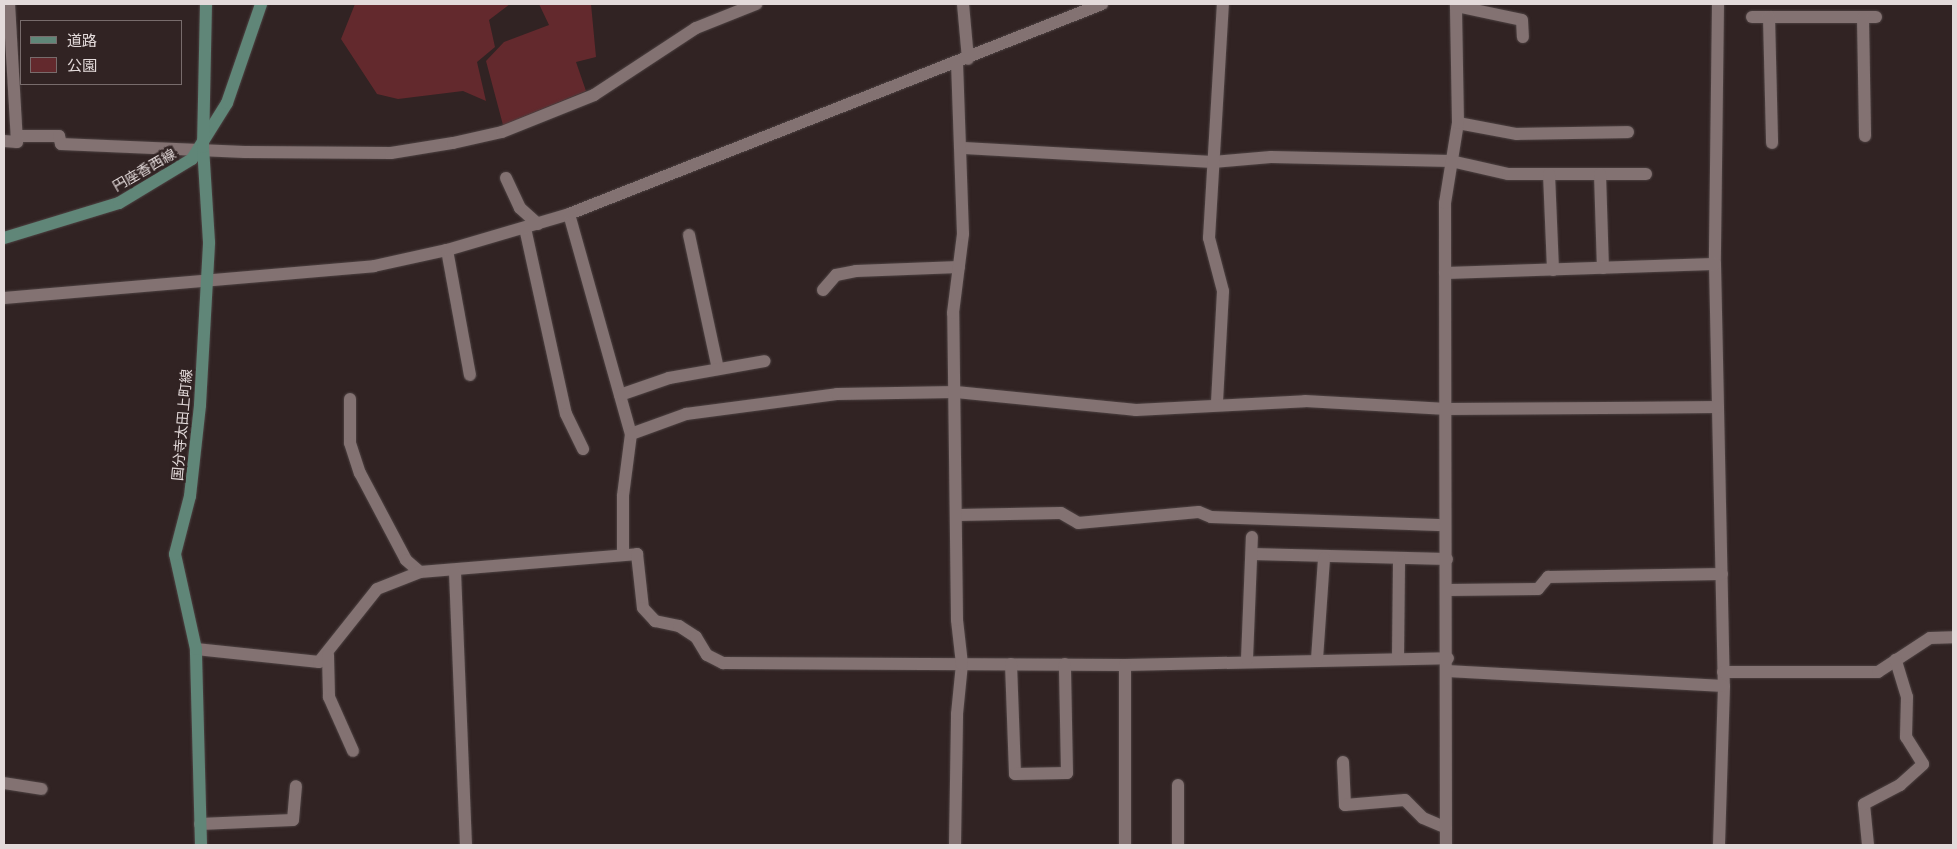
<!DOCTYPE html>
<meta charset="utf-8">
<style>
body{margin:0}
#map{position:relative;width:1957px;height:849px;overflow:hidden;background:#312323;font-family:"IBM Plex Sans","Noto Sans JP",sans-serif}
div>[style]{position:absolute}
.green>*{inset:0;background:#63292d}
.roads{filter:drop-shadow(0 0 1px #4d4242) drop-shadow(0 0 1px #4d4242)}
.minor>*{height:12px;margin:-6px;padding:0 6px;transform-origin:6px;border-radius:6px;background:#837272}
.tertiary>*{height:12px;margin:-6px;padding:0 6px;transform-origin:6px;border-radius:6px;background:#837272}
.secondary>*{height:12px;margin:-6px;padding:0 6px;transform-origin:6px;border-radius:6px;background:#608678}
span{translate:-50% -50%;white-space:nowrap;text-align:center;line-height:1.15;-webkit-text-stroke:5px #312323;paint-order:stroke}
.street-label{font-size:14px;color:#e3dada}
.frame{position:absolute;inset:0;border:5px solid #e3dada;pointer-events:none}
.legend{position:absolute;left:20px;top:20px;width:162px;height:65px;box-sizing:border-box;background:#312323;border:1px solid #786c6c;margin:0;padding:6px 9px;list-style:none;font-size:15px;color:#e3dada}
.legend li{display:flex;align-items:center;gap:10px;height:25px}
.legend b{width:25px;border:1px solid #786c6c}
</style>
<div id="map">
<div class="green">
<i style="clip-path:polygon(355px 4px,510px 4px,489px 20px,495px 47px,477px 62px,486px 101px,463px 91px,398px 99px,377px 94px,341px 39px)"></i>
<i style="clip-path:polygon(539px 4px,591px 4px,596px 57px,576px 62px,586px 91px,503px 125px,486px 61px,504px 42px,549px 25px)"></i>
</div>
<div class="roads">
<div class="minor">
<i style="left:963px;top:4px;width:55px;rotate:84.8deg"></i>
<i style="left:1718px;top:4px;width:260px;rotate:90.7deg"></i>
<i style="left:1715px;top:264px;width:422px;rotate:88.8deg"></i>
<i style="left:1724px;top:686px;width:159px;rotate:91.8deg"></i>
<i style="left:1456px;top:6px;width:67px;rotate:12deg"></i>
<i style="left:1522px;top:20px;width:17px;rotate:87deg"></i>
<i style="left:1752px;top:17px;width:124px"></i>
<i style="left:1769px;top:17px;width:126px;rotate:88.6deg"></i>
<i style="left:1863px;top:18px;width:118px;rotate:89deg"></i>
<i style="left:1458px;top:123px;width:60px;rotate:10.6deg"></i>
<i style="left:1517px;top:134px;width:111px;rotate:-1deg"></i>
<i style="left:17px;top:136px;width:42px"></i>
<i style="left:59px;top:136px;width:8px;rotate:76deg"></i>
<i style="left:61px;top:144px;width:184px;rotate:2.5deg"></i>
<i style="left:245px;top:152px;width:146px;rotate:0.4deg"></i>
<i style="left:391px;top:153px;width:63px;rotate:-9.2deg"></i>
<i style="left:453px;top:143px;width:50px;rotate:-12.7deg"></i>
<i style="left:502px;top:132px;width:99px;rotate:-21.9deg"></i>
<i style="left:594px;top:95px;width:122px;rotate:-33.3deg"></i>
<i style="left:696px;top:28px;width:65px;rotate:-21.8deg"></i>
<i style="left:4px;top:141px;width:13px;rotate:4deg"></i>
<i style="left:17px;top:142px;width:138px;rotate:-93.3deg"></i>
<i style="left:964px;top:148px;width:249px;rotate:3.2deg"></i>
<i style="left:1213px;top:162px;width:58px;rotate:-4.9deg"></i>
<i style="left:1271px;top:157px;width:180px;rotate:1.3deg"></i>
<i style="left:1451px;top:161px;width:58px;rotate:12.8deg"></i>
<i style="left:1508px;top:174px;width:138px"></i>
<i style="left:1549px;top:174px;width:96px;rotate:87.6deg"></i>
<i style="left:1600px;top:174px;width:94px;rotate:88.2deg"></i>
<i style="left:506px;top:178px;width:33px;rotate:65deg"></i>
<i style="left:520px;top:208px;width:24px;rotate:42deg"></i>
<i style="left:569px;top:214px;width:229px;rotate:74.3deg"></i>
<i style="left:631px;top:434px;width:63px;rotate:97.4deg"></i>
<i style="left:623px;top:496px;width:56px;rotate:90deg"></i>
<i style="left:525px;top:228px;width:190px;rotate:77.6deg"></i>
<i style="left:566px;top:414px;width:39px;rotate:64deg"></i>
<i style="left:689px;top:235px;width:137px;rotate:77.8deg"></i>
<i style="left:447px;top:250px;width:127px;rotate:79.6deg"></i>
<i style="left:1445px;top:273px;width:270px;rotate:-1.9deg"></i>
<i style="left:823px;top:290px;width:20px;rotate:-49deg"></i>
<i style="left:836px;top:275px;width:20px;rotate:-11deg"></i>
<i style="left:856px;top:271px;width:103px;rotate:-2.2deg"></i>
<i style="left:620px;top:395px;width:52px;rotate:-19.1deg"></i>
<i style="left:669px;top:378px;width:97px;rotate:-10deg"></i>
<i style="left:350px;top:399px;width:44px;rotate:90deg"></i>
<i style="left:350px;top:443px;width:32px;rotate:72deg"></i>
<i style="left:360px;top:473px;width:98px;rotate:62.1deg"></i>
<i style="left:406px;top:560px;width:18px;rotate:41deg"></i>
<i style="left:420px;top:572px;width:218px;rotate:-4.7deg"></i>
<i style="left:637px;top:554px;width:54px;rotate:83.7deg"></i>
<i style="left:643px;top:608px;width:18px;rotate:47deg"></i>
<i style="left:655px;top:621px;width:25px;rotate:12deg"></i>
<i style="left:679px;top:626px;width:20px;rotate:33deg"></i>
<i style="left:696px;top:637px;width:21px;rotate:59deg"></i>
<i style="left:707px;top:655px;width:18px;rotate:27deg"></i>
<i style="left:723px;top:663px;width:402px;rotate:0.3deg"></i>
<i style="left:1125px;top:665px;width:323px;rotate:-1.2deg"></i>
<i style="left:1217px;top:402px;width:111px;rotate:-86.9deg"></i>
<i style="left:1223px;top:291px;width:55px;rotate:-104.8deg"></i>
<i style="left:1209px;top:238px;width:234px;rotate:-86.6deg"></i>
<i style="left:631px;top:434px;width:59px;rotate:-20deg"></i>
<i style="left:686px;top:414px;width:152px;rotate:-7.5deg"></i>
<i style="left:837px;top:394px;width:119px;rotate:-1deg"></i>
<i style="left:956px;top:392px;width:181px;rotate:5.7deg"></i>
<i style="left:1136px;top:410px;width:169px;rotate:-3deg"></i>
<i style="left:1305px;top:401px;width:142px;rotate:3.2deg"></i>
<i style="left:1447px;top:409px;width:271px;rotate:-0.4deg"></i>
<i style="left:958px;top:515px;width:103px;rotate:-1.1deg"></i>
<i style="left:1061px;top:513px;width:20px;rotate:30deg"></i>
<i style="left:1078px;top:523px;width:121px;rotate:-5.2deg"></i>
<i style="left:1199px;top:512px;width:13px;rotate:23deg"></i>
<i style="left:1211px;top:517px;width:234px;rotate:2deg"></i>
<i style="left:1252px;top:554px;width:195px;rotate:1.5deg"></i>
<i style="left:455px;top:572px;width:273px;rotate:87.7deg"></i>
<i style="left:1448px;top:590px;width:90px;rotate:-0.6deg"></i>
<i style="left:1538px;top:589px;width:16px;rotate:-50deg"></i>
<i style="left:1548px;top:577px;width:174px;rotate:-1deg"></i>
<i style="left:196px;top:649px;width:124px;rotate:6deg"></i>
<i style="left:319px;top:662px;width:93px;rotate:-51.5deg"></i>
<i style="left:377px;top:589px;width:46px;rotate:-21.6deg"></i>
<i style="left:328px;top:655px;width:42px;rotate:88.6deg"></i>
<i style="left:329px;top:697px;width:59px;rotate:66deg"></i>
<i style="left:1398px;top:658px;width:98px;rotate:-89.4deg"></i>
<i style="left:1247px;top:659px;width:122px;rotate:-87.7deg"></i>
<i style="left:1317px;top:659px;width:101px;rotate:-86deg"></i>
<i style="left:1011px;top:664px;width:110px;rotate:87.9deg"></i>
<i style="left:1015px;top:774px;width:52px;rotate:-1.1deg"></i>
<i style="left:1067px;top:773px;width:109px;rotate:-91.1deg"></i>
<i style="left:1125px;top:665px;width:180px;rotate:90deg"></i>
<i style="left:1447px;top:671px;width:277px;rotate:3.1deg"></i>
<i style="left:1723px;top:672px;width:155px"></i>
<i style="left:1878px;top:672px;width:62px;rotate:-33.2deg"></i>
<i style="left:1930px;top:638px;width:23px;rotate:-2deg"></i>
<i style="left:1343px;top:762px;width:43px;rotate:87.3deg"></i>
<i style="left:1345px;top:805px;width:60px;rotate:-4.8deg"></i>
<i style="left:1405px;top:800px;width:25px;rotate:45deg"></i>
<i style="left:1423px;top:818px;width:25px;rotate:23deg"></i>
<i style="left:4px;top:783px;width:38px;rotate:9deg"></i>
<i style="left:1178px;top:785px;width:60px;rotate:90deg"></i>
<i style="left:200px;top:824px;width:93px;rotate:-2.5deg"></i>
<i style="left:293px;top:820px;width:34px;rotate:-85deg"></i>
<i style="left:955px;top:845px;width:131px;rotate:-89.1deg"></i>
<i style="left:957px;top:714px;width:50px;rotate:-84.3deg"></i>
<i style="left:962px;top:664px;width:44px;rotate:-96.5deg"></i>
<i style="left:957px;top:620px;width:307px;rotate:-90.7deg"></i>
<i style="left:953px;top:313px;width:80px;rotate:-82.8deg"></i>
<i style="left:963px;top:234px;width:171px;rotate:-92deg"></i>
<i style="left:1446px;top:845px;width:642px;rotate:-90.09deg"></i>
<i style="left:1445px;top:203px;width:81px;rotate:-80.8deg"></i>
<i style="left:1458px;top:123px;width:119px;rotate:-91deg"></i>
<i style="left:1868px;top:845px;width:41px;rotate:-95.6deg"></i>
<i style="left:1864px;top:804px;width:41px;rotate:-27.8deg"></i>
<i style="left:1900px;top:785px;width:31px;rotate:-42deg"></i>
<i style="left:1923px;top:764px;width:32px;rotate:-122deg"></i>
<i style="left:1906px;top:737px;width:40px;rotate:-88.6deg"></i>
<i style="left:1907px;top:697px;width:39px;rotate:-107deg"></i>
</div>
<div class="tertiary">
<i style="left:4px;top:298px;width:371px;rotate:-4.9deg"></i>
<i style="left:374px;top:266px;width:75px;rotate:-12.4deg"></i>
<i style="left:447px;top:250px;width:127px;rotate:-16.4deg"></i>
<i style="left:569px;top:214px;width:573px;rotate:-21.5deg"></i>
</div>
<div class="secondary">
<i style="left:4px;top:238px;width:120px;rotate:-16.9deg"></i>
<i style="left:119px;top:203px;width:85px;rotate:-31.1deg"></i>
<i style="left:192px;top:159px;width:66px;rotate:-58deg"></i>
<i style="left:227px;top:103px;width:105px;rotate:-71deg"></i>
<i style="left:201px;top:845px;width:196px;rotate:-91.5deg"></i>
<i style="left:196px;top:649px;width:97px;rotate:-102.5deg"></i>
<i style="left:175px;top:554px;width:60px;rotate:-75.5deg"></i>
<i style="left:190px;top:496px;width:92px;rotate:-83.7deg"></i>
<i style="left:200px;top:405px;width:163px;rotate:-86.8deg"></i>
<i style="left:209px;top:242px;width:95px;rotate:-93.6deg"></i>
<i style="left:203px;top:147px;width:143px;rotate:-88.8deg"></i>
</div>
</div>
<div class="street-label">
<span style="left:144px;top:170px;rotate:-30deg">円座香西線</span>
<span style="left:182px;top:425px;rotate:-85deg">国分寺太田上町線</span>
</div>
<div class="frame"></div>
<ul class="legend">
<li><b style="height:6px;background:#608678"></b>道路</li>
<li><b style="height:14px;background:#63292d"></b>公園</li>
</ul>
</div>
